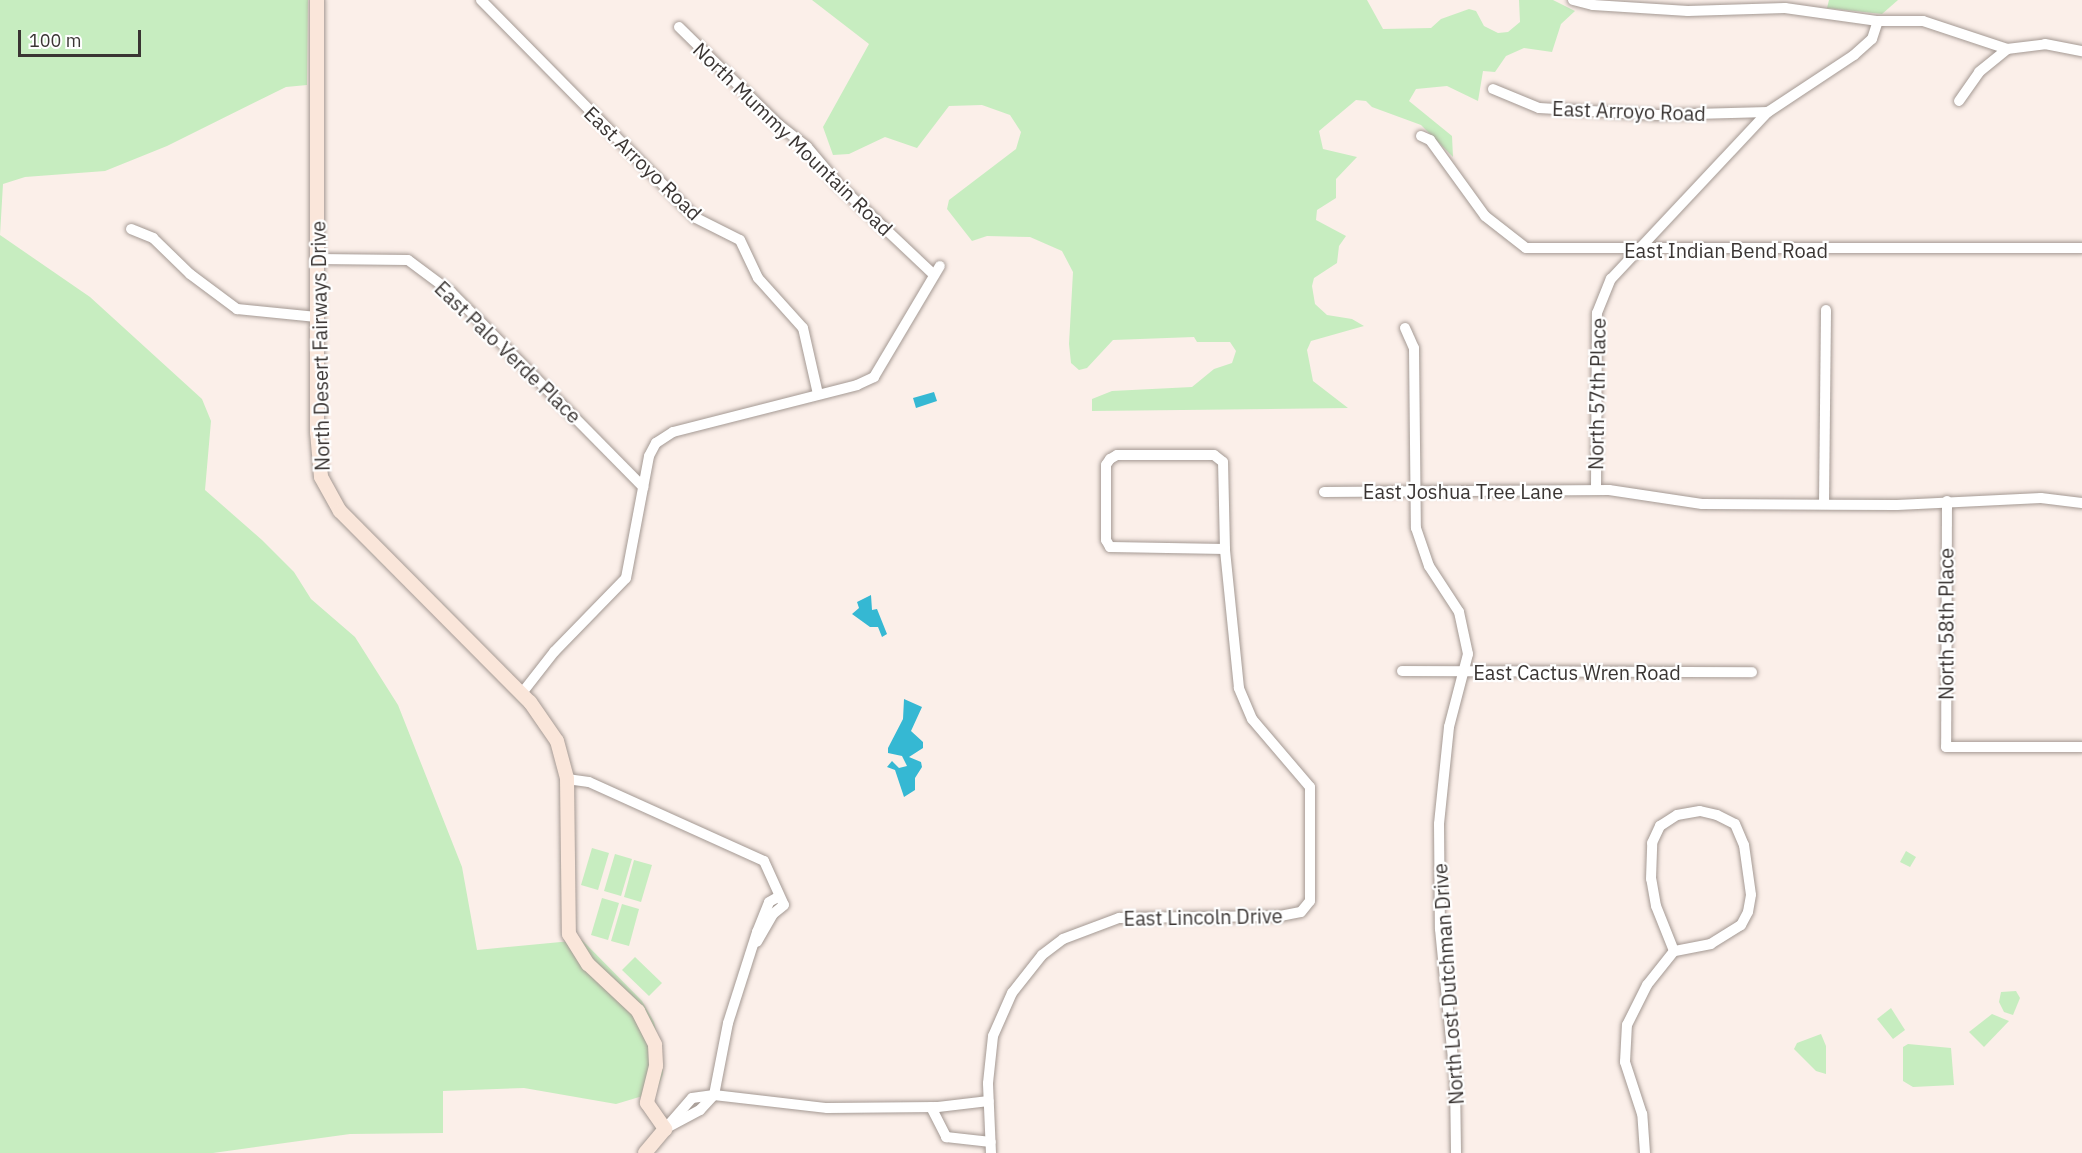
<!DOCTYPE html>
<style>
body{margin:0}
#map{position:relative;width:2082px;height:1153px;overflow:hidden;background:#fbefe9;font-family:"IBM Plex Sans",sans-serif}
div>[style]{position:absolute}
.green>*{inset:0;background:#c7edc0}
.water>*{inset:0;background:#35b8d3}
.roads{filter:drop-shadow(0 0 2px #a49993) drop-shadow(0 0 2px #a49993)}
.street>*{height:10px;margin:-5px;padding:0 5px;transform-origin:5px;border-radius:5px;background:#fff}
.secondary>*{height:14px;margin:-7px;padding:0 7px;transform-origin:7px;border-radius:7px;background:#fae6da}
span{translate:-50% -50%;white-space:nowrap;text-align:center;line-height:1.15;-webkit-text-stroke:4.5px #fff;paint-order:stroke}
.street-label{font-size:20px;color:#3a3533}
.scale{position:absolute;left:18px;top:30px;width:123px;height:27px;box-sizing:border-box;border:3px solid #3a3533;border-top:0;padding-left:8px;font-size:18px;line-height:21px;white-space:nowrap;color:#3a3533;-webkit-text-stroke:4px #fff;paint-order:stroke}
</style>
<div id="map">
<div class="green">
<i style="clip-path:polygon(0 0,308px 0,307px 85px,286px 87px,167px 146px,105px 171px,25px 177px,3px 184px,0 235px,90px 297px,202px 399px,211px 421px,205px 490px,262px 540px,294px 572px,311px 599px,355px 637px,398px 705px,462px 867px,477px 950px,582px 940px,642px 1001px,654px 1022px,662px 1054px,663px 1074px,656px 1092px,616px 1104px,524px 1088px,443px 1091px,443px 1133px,350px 1134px,213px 1153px,0 1153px)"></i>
<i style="clip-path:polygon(812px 0,1367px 0,1383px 29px,1431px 28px,1441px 19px,1469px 9px,1476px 11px,1484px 26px,1498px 33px,1508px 32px,1520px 22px,1519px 0,1553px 0,1575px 11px,1561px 24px,1552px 52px,1524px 48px,1506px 56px,1495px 72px,1483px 71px,1478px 101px,1447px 86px,1416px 89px,1409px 101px,1452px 136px,1453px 157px,1421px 125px,1372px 107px,1366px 101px,1356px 100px,1319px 131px,1323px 149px,1357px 157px,1336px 179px,1336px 198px,1317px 210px,1316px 220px,1346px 236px,1339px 246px,1337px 263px,1314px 278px,1312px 286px,1315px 304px,1327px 315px,1352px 319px,1364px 326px,1311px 341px,1307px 350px,1313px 381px,1348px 408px,1092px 411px,1092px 399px,1112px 391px,1192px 387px,1214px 369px,1232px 363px,1236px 351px,1230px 342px,1197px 342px,1194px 337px,1113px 340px,1087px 368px,1079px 370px,1071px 363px,1069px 344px,1073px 272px,1062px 251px,1030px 237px,987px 236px,972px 241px,947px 209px,949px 200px,1016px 149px,1021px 132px,1010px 115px,982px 105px,949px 106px,917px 148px,885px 137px,849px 154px,833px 155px,823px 127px,869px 44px)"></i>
<i style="clip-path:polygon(1829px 0,1898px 0,1882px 14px,1827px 8px)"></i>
<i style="clip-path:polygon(592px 848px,609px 853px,598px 890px,581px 885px)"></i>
<i style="clip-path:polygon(1906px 851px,1916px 857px,1910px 867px,1900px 862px)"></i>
<i style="clip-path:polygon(615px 854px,632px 859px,621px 896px,604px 891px)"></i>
<i style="clip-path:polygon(634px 860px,652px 865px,641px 902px,624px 897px)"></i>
<i style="clip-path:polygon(602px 898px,619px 903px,608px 940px,591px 935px)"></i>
<i style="clip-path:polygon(622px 904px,639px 909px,629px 946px,611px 941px)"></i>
<i style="clip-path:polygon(635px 957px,662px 983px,649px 996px,622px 970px)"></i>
<i style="clip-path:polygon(2016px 991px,2020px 998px,2013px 1015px,2004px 1012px,1999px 1002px,2001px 992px)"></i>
<i style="clip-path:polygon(1891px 1008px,1905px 1030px,1893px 1039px,1877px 1019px)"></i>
<i style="clip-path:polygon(1992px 1014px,2009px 1021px,1984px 1047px,1969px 1032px)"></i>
<i style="clip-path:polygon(1821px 1034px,1826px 1046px,1826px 1074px,1816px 1071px,1794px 1049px,1797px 1043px)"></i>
<i style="clip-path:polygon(1908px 1044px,1951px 1048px,1954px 1085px,1913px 1087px,1903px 1081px,1903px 1047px)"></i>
</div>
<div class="water">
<i style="clip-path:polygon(934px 392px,937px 401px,916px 408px,913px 398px)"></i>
<i style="clip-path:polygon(871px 595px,872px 610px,877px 609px,887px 634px,882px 637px,878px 627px,870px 627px,852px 614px,859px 608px,857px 602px)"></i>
<i style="clip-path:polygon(904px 699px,922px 707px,911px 731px,923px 742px,923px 748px,909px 757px,921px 762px,922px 767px,915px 778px,915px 790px,904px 797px,895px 770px,887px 767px,892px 761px,899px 768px,907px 766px,902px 756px,888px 753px,888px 748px,903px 719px)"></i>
</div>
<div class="roads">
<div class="street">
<i style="left:481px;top:0;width:306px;rotate:45.4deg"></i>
<i style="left:696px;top:218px;width:49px;rotate:26.6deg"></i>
<i style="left:740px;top:240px;width:42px;rotate:64.7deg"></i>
<i style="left:758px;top:278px;width:67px;rotate:48deg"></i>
<i style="left:803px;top:328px;width:68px;rotate:77.2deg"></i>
<i style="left:1573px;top:0;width:21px;rotate:14deg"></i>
<i style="left:1593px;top:5px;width:95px;rotate:3.6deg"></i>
<i style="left:1688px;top:11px;width:97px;rotate:-1.8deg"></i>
<i style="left:1785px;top:8px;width:94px;rotate:8deg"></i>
<i style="left:1878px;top:21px;width:45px"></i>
<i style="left:1923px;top:21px;width:89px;rotate:18.4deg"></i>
<i style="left:2007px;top:49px;width:38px;rotate:-7deg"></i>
<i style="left:2045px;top:44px;width:38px;rotate:11deg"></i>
<i style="left:679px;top:27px;width:140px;rotate:44.4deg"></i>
<i style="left:779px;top:125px;width:36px;rotate:38deg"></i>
<i style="left:807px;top:147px;width:50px;rotate:49.9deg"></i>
<i style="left:839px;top:185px;width:129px;rotate:43.4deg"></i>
<i style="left:1493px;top:89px;width:50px;rotate:22.4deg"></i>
<i style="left:1539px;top:108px;width:119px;rotate:3.4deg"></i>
<i style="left:1658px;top:115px;width:110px;rotate:-1.6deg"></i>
<i style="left:1959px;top:101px;width:35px;rotate:-55deg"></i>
<i style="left:1979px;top:72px;width:36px;rotate:-39deg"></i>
<i style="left:1421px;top:136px;width:10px;rotate:24deg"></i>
<i style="left:1430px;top:140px;width:94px;rotate:54.1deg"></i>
<i style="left:1485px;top:216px;width:52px;rotate:38deg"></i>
<i style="left:1526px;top:248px;width:556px"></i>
<i style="left:131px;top:229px;width:24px;rotate:22deg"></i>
<i style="left:153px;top:238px;width:52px;rotate:44.2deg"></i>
<i style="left:190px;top:274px;width:59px;rotate:36.7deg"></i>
<i style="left:237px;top:309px;width:80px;rotate:5.7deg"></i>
<i style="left:318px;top:259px;width:90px;rotate:0.6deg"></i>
<i style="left:408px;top:260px;width:54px;rotate:36.7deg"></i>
<i style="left:451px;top:292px;width:274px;rotate:45.4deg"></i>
<i style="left:1405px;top:328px;width:22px;rotate:66deg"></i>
<i style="left:1414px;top:348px;width:180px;rotate:89.4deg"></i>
<i style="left:1416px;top:528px;width:40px;rotate:71.1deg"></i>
<i style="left:1429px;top:566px;width:55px;rotate:56.9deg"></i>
<i style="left:1459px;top:612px;width:43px;rotate:77.9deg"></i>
<i style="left:1468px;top:654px;width:75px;rotate:104.6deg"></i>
<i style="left:1449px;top:727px;width:98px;rotate:95.9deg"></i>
<i style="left:1439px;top:824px;width:105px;rotate:89.5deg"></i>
<i style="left:1440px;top:929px;width:152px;rotate:84.3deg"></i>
<i style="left:1455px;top:1080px;width:73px;rotate:89.2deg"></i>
<i style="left:1596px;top:490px;width:177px;rotate:-89.7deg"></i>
<i style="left:1597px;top:313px;width:37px;rotate:-68deg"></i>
<i style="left:1611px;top:279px;width:229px;rotate:-46.8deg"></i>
<i style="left:1768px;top:112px;width:103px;rotate:-33.5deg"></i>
<i style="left:1854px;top:55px;width:24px;rotate:-42deg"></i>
<i style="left:1872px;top:39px;width:19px;rotate:-72deg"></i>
<i style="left:1324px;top:492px;width:285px;rotate:-0.4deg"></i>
<i style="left:1609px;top:490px;width:94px;rotate:8.6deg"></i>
<i style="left:1702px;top:504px;width:195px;rotate:0.3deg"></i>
<i style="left:1897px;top:505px;width:144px;rotate:-2.8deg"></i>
<i style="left:2041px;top:498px;width:41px;rotate:7deg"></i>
<i style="left:1947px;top:501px;width:246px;rotate:90.2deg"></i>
<i style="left:1946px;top:747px;width:136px"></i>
<i style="left:1824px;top:503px;width:193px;rotate:-89.4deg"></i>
<i style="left:1402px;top:671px;width:350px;rotate:0.2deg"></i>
<i style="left:522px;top:693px;width:52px;rotate:-52deg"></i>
<i style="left:554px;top:652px;width:103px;rotate:-45.8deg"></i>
<i style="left:626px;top:578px;width:124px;rotate:-79.3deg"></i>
<i style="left:649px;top:456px;width:15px;rotate:-62deg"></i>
<i style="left:656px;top:443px;width:20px;rotate:-33deg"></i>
<i style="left:673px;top:432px;width:190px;rotate:-14.3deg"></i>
<i style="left:857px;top:385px;width:19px;rotate:-25deg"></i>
<i style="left:874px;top:377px;width:129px;rotate:-59.3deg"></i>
<i style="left:567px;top:779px;width:22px;rotate:8deg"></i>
<i style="left:589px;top:782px;width:192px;rotate:24.3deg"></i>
<i style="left:764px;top:861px;width:48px;rotate:65.6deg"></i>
<i style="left:784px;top:905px;width:14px;rotate:141deg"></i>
<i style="left:773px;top:914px;width:32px;rotate:120deg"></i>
<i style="left:931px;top:1107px;width:34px;rotate:63deg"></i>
<i style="left:946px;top:1137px;width:45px;rotate:6.3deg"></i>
<i style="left:670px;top:1126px;width:34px;rotate:-28deg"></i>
<i style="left:700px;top:1110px;width:21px;rotate:-47deg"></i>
<i style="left:714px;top:1095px;width:73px;rotate:-79deg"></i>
<i style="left:728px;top:1023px;width:96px;rotate:-72.3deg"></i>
<i style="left:757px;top:932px;width:32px;rotate:-68deg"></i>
<i style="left:769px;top:902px;width:10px;rotate:-29deg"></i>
<i style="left:665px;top:1129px;width:41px;rotate:-48.9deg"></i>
<i style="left:692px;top:1098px;width:22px;rotate:-8deg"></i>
<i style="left:714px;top:1095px;width:114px;rotate:6.6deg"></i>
<i style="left:827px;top:1108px;width:111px;rotate:-0.5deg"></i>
<i style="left:938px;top:1107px;width:51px;rotate:-6.7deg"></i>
<i style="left:991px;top:1153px;width:70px;rotate:-92.5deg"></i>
<i style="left:988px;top:1083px;width:47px;rotate:-83.9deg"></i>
<i style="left:993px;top:1036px;width:47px;rotate:-66.2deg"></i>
<i style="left:1012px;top:993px;width:48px;rotate:-51.7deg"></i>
<i style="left:1042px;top:955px;width:26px;rotate:-37deg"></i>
<i style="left:1063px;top:939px;width:60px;rotate:-20.6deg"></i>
<i style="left:1119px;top:918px;width:161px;rotate:-0.7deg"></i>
<i style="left:1280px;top:916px;width:21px;rotate:-11deg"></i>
<i style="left:1301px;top:912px;width:14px;rotate:-51deg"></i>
<i style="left:1310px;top:901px;width:114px;rotate:-90deg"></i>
<i style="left:1310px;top:787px;width:89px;rotate:-130.5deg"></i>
<i style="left:1252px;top:719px;width:34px;rotate:-113deg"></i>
<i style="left:1239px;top:688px;width:140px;rotate:-95.8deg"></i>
<i style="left:1225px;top:549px;width:87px;rotate:-91.3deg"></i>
<i style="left:1223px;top:462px;width:11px;rotate:-142deg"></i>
<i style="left:1214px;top:455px;width:97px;rotate:180deg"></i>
<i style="left:1117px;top:455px;width:8px;rotate:150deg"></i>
<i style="left:1110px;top:459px;width:7px;rotate:124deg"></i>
<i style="left:1106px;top:465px;width:75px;rotate:90deg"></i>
<i style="left:1106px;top:540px;width:8px;rotate:60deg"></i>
<i style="left:1110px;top:547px;width:115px;rotate:1deg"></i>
<i style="left:1645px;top:1153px;width:39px;rotate:-94deg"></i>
<i style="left:1642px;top:1114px;width:55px;rotate:-108.1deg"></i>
<i style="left:1625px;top:1062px;width:37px;rotate:-87deg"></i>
<i style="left:1627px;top:1025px;width:45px;rotate:-63.4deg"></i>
<i style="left:1647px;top:985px;width:43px;rotate:-51.5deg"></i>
<i style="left:1674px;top:951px;width:48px;rotate:-111.8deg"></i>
<i style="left:1656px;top:906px;width:27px;rotate:-100deg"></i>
<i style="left:1651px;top:879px;width:36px;rotate:-88deg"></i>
<i style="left:1652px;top:843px;width:19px;rotate:-65deg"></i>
<i style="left:1660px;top:826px;width:20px;rotate:-33deg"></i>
<i style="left:1677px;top:815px;width:23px;rotate:-10deg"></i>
<i style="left:1700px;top:811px;width:17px;rotate:13deg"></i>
<i style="left:1717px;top:815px;width:20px;rotate:27deg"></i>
<i style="left:1735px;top:824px;width:23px;rotate:67deg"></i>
<i style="left:1744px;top:845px;width:50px;rotate:82deg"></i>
<i style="left:1751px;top:895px;width:17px;rotate:100deg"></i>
<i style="left:1748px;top:912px;width:15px;rotate:118deg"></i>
<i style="left:1741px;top:925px;width:36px;rotate:148deg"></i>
<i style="left:1711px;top:944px;width:38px;rotate:169deg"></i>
</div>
<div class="secondary">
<i style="left:317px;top:0;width:432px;rotate:90deg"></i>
<i style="left:317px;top:432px;width:45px;rotate:84.9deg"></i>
<i style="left:321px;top:477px;width:39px;rotate:61deg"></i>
<i style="left:340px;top:511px;width:269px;rotate:45.2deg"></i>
<i style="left:530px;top:702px;width:47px;rotate:55.3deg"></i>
<i style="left:557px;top:741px;width:39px;rotate:75deg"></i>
<i style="left:567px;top:779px;width:155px;rotate:89.3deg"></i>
<i style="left:569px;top:934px;width:36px;rotate:58deg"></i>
<i style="left:588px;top:964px;width:69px;rotate:43.2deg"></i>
<i style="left:638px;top:1011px;width:38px;rotate:63deg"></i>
<i style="left:655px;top:1045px;width:21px;rotate:87deg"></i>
<i style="left:656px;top:1066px;width:38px;rotate:104deg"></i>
<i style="left:647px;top:1103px;width:32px;rotate:55deg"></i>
<i style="left:665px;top:1129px;width:31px;rotate:130deg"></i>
</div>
</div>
<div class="street-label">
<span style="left:1629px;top:111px;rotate:2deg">East Arroyo Road</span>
<span style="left:793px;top:139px;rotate:44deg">North Mummy Mountain Road</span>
<span style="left:643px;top:163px;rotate:44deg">East Arroyo Road</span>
<span style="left:1726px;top:250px">East Indian Bend Road</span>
<span style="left:320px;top:346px;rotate:-91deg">North Desert Fairways Drive</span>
<span style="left:508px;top:352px;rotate:44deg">East Palo Verde Place</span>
<span style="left:1597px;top:394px;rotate:-89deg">North 57th Place</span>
<span style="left:1463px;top:491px">East Joshua Tree Lane</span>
<span style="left:1946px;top:624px;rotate:-90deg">North 58th Place</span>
<span style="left:1577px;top:672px">East Cactus Wren Road</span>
<span style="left:1203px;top:917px;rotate:-1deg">East Lincoln Drive</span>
<span style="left:1448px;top:984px;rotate:-94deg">North Lost Dutchman Drive</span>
</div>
<div class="scale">100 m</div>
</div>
